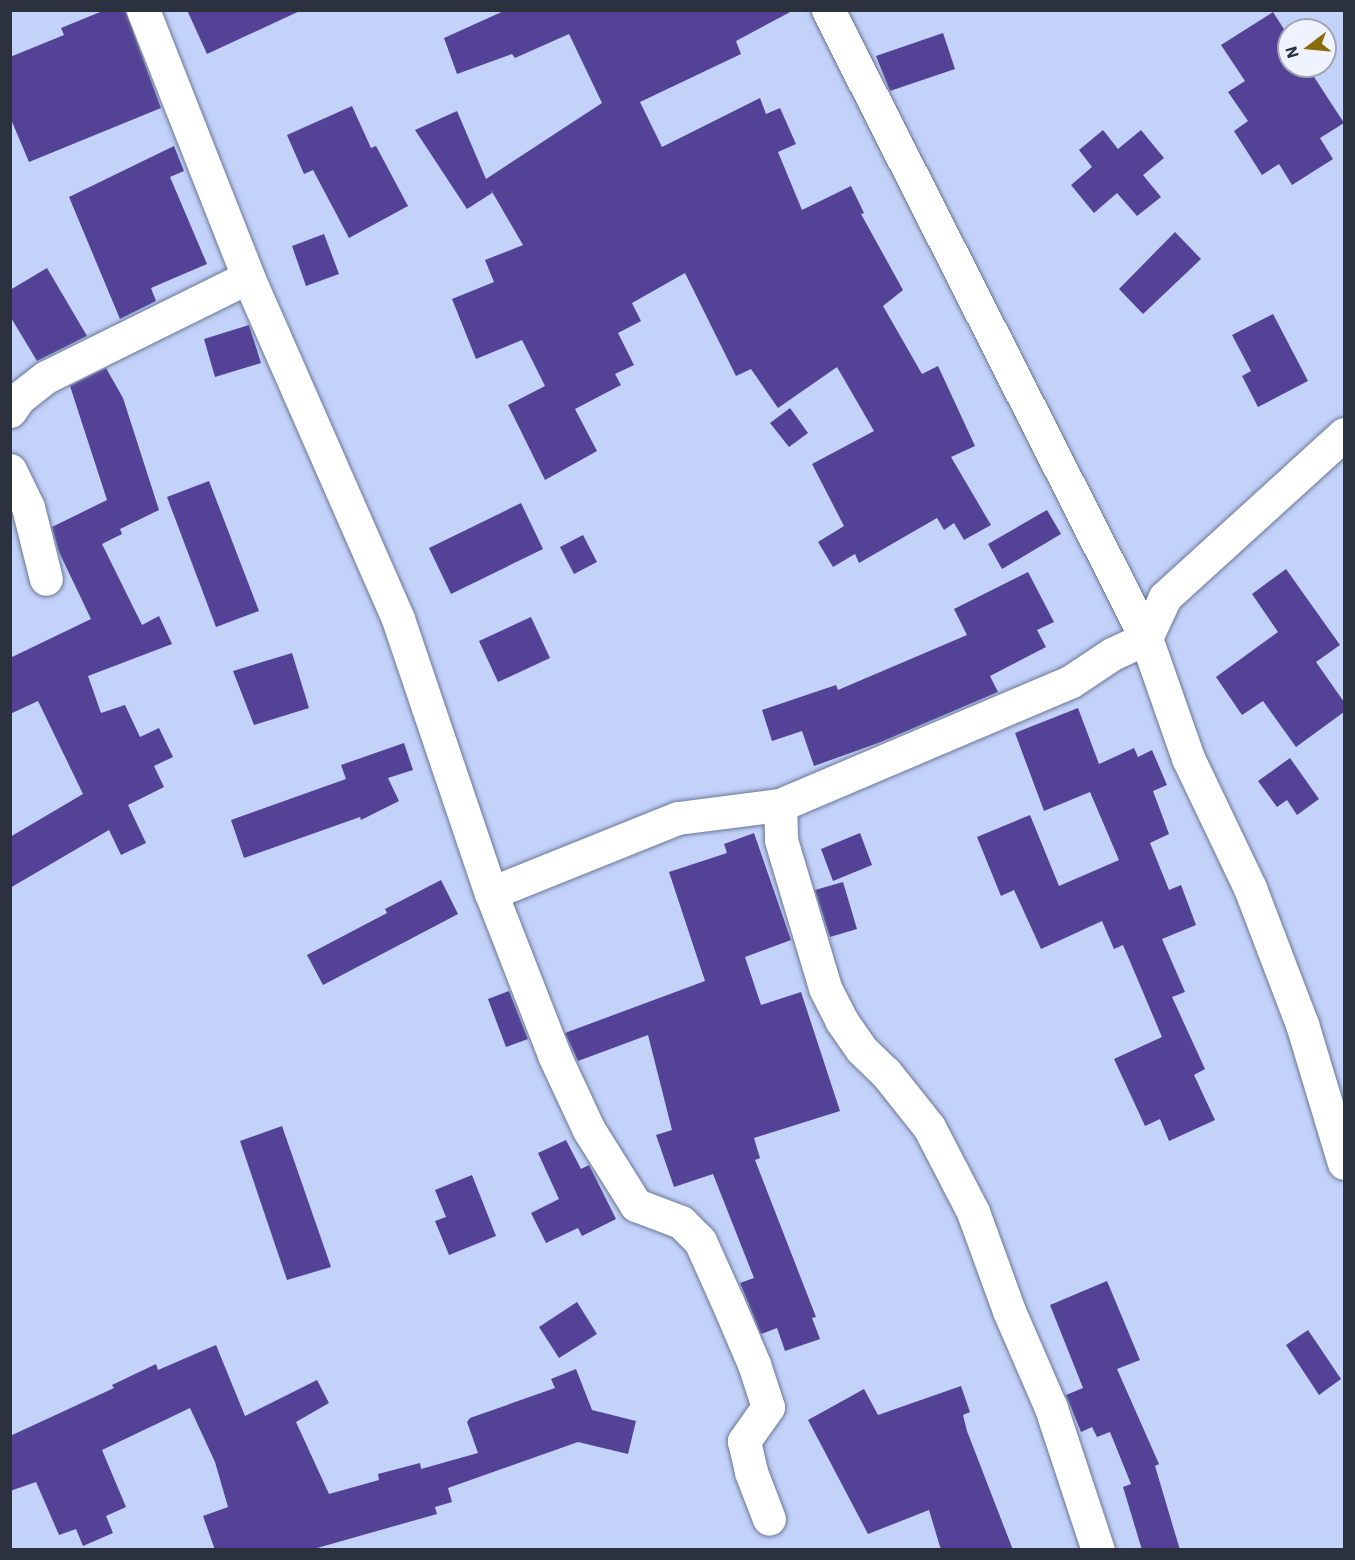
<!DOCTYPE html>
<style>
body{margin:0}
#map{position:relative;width:1355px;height:1560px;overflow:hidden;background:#c3d2f8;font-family:"IBM Plex Sans",sans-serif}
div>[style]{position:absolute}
.building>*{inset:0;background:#534296}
.roads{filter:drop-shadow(0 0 2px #6a7799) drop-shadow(0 0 2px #6a7799)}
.minor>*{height:33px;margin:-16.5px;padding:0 16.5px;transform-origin:16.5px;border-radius:16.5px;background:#fff}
span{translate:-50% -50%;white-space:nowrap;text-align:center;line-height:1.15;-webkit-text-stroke:6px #eef3ff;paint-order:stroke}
.frame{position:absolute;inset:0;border:12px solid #2b313f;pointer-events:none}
.north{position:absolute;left:1277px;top:18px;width:60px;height:60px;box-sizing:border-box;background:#eef3ff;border:2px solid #a0a5b2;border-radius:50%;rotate:254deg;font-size:16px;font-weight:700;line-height:24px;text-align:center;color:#2b313f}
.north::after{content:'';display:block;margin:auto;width:21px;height:27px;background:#8a6c0c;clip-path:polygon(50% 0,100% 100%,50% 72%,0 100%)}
</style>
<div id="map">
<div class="building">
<i style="clip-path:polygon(105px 10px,125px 10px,161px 108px,29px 162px,10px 117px,10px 57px,64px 35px,61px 28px)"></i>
<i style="clip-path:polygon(187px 10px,302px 10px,207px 54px)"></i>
<i style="clip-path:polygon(506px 10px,794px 10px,736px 41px,741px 54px,640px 102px,662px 147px,760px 98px,766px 114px,780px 108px,796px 144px,778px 152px,802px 210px,851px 186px,864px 213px,861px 214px,903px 290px,883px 306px,922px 374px,938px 366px,975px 446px,951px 457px,991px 525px,964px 540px,954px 523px,944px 530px,937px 518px,859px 563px,855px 554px,833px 567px,818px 542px,844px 526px,812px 464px,874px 431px,837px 367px,778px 408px,751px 369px,736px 376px,685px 273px,632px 303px,641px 321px,618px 333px,634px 365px,615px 374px,621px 385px,575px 409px,597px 451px,545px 480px,508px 405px,545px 386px,522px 340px,476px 359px,452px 299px,494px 282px,485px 260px,523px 245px,491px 190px,492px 193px,467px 209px,415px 130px,457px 111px,486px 179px,602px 103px,569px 34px,515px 58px,512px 54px,457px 74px,444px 38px)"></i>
<i style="clip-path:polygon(1273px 12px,1289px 37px,1289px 66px,1307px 66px,1344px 123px,1320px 138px,1333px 159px,1292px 185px,1279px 164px,1262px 175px,1234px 131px,1248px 121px,1228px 92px,1245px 81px,1221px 45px)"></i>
<i style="clip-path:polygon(943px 33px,955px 69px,890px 91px,876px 56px)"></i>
<i style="clip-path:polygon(352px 106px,371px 148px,376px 146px,408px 206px,349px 238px,313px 170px,304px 174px,287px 135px)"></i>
<i style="clip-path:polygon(1103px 130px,1118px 149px,1141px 130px,1164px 158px,1143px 175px,1161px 197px,1137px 216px,1117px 193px,1094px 213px,1071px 185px,1092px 167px,1079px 150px)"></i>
<i style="clip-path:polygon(174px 146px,184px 171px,170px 177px,207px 264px,151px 288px,156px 301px,120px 319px,69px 197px)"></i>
<i style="clip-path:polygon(1175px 232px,1201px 259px,1143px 314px,1119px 289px)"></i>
<i style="clip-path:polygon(324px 234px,339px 274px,306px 286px,292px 246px)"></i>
<i style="clip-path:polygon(47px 268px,87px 336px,37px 361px,10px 316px,10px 290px)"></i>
<i style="clip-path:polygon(1273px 314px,1308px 381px,1258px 407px,1242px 376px,1251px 371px,1232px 335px)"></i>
<i style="clip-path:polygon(249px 325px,261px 363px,215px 377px,204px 339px)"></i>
<i style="clip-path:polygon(106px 368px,123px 398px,159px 510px,120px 529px,122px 534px,102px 544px,142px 625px,159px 616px,172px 644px,88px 676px,101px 713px,125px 705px,140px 737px,159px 728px,173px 757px,154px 766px,164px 787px,128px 805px,146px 843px,121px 855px,109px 830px,10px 888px,10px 837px,83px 794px,38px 701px,10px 714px,10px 658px,91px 619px,59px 552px,52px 527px,107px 500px,70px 386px)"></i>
<i style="clip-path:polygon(790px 408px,808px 433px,789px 447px,770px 423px)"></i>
<i style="clip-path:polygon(209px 481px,259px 611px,216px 627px,167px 497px)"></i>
<i style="clip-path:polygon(521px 503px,543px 549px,451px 594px,429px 548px)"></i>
<i style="clip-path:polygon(1047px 510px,1061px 534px,1002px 569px,988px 544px)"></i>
<i style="clip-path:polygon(583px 535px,597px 562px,574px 574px,560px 547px)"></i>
<i style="clip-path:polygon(1286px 569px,1340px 645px,1316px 662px,1344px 702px,1344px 712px,1296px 747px,1263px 701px,1242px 715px,1216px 677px,1278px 632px,1252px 594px)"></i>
<i style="clip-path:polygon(1028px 572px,1054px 622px,1037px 630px,1046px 647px,990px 676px,998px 692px,881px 742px,814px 766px,802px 731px,772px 741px,762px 710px,836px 685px,838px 690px,967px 635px,954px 609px)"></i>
<i style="clip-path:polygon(531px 617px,550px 658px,498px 682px,479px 641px)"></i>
<i style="clip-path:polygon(292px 653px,309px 708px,254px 725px,233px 671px)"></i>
<i style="clip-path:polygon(1078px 708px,1099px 764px,1134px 748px,1138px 757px,1152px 750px,1167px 785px,1153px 791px,1169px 834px,1150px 843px,1169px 890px,1181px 885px,1196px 925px,1162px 939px,1185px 992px,1172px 997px,1205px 1069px,1194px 1075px,1215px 1120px,1169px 1141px,1160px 1119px,1145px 1126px,1114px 1059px,1162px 1037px,1123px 945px,1114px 949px,1102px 921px,1041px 949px,1014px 890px,1001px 896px,977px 837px,1030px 815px,1059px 886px,1119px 860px,1090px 792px,1044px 811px,1015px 733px)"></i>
<i style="clip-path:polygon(404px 743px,413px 770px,388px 778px,399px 801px,361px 820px,360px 817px,244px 858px,231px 820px,346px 779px,341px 765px)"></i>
<i style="clip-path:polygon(1290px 758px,1319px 799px,1297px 815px,1287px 800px,1277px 807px,1258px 781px)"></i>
<i style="clip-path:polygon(754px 833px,791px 940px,745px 957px,761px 1005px,801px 992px,840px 1111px,754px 1138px,760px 1158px,755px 1160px,816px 1317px,812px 1318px,820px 1339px,785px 1351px,777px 1328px,761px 1334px,740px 1283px,754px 1278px,713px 1174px,674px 1187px,656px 1135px,672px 1130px,648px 1035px,578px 1061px,565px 1033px,705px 981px,669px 872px,727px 853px,724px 844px)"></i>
<i style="clip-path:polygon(860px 833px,872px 865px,833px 881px,821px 849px)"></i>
<i style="clip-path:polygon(441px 880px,458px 914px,323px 985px,307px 955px,387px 913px,385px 909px)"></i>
<i style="clip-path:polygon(843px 882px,857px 929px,830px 937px,815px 890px)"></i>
<i style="clip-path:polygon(509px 991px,528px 1039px,506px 1047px,488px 999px)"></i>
<i style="clip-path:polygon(282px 1126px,331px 1267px,287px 1280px,240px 1141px)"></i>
<i style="clip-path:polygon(566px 1140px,581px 1169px,589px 1165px,616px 1219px,582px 1236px,578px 1228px,546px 1243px,531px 1213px,559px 1199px,538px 1153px)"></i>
<i style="clip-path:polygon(472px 1175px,496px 1236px,449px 1255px,435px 1221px,446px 1217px,435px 1190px)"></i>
<i style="clip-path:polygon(1107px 1281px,1140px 1360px,1117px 1369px,1159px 1464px,1155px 1466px,1180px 1550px,1142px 1550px,1123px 1487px,1131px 1484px,1110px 1432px,1097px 1437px,1092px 1427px,1081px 1432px,1066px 1395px,1083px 1388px,1050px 1305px)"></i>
<i style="clip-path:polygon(577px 1302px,597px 1334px,559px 1358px,539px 1327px)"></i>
<i style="clip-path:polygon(1308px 1330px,1341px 1379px,1319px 1395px,1286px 1345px)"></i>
<i style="clip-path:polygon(216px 1345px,245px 1416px,317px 1380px,329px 1403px,296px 1422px,329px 1494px,379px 1480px,378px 1474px,420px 1463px,421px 1469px,478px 1453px,467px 1422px,470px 1418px,555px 1388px,551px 1379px,576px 1369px,592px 1410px,636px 1421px,628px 1454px,578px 1442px,448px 1488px,452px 1502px,435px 1507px,437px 1514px,310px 1550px,215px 1550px,203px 1516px,228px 1507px,215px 1462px,190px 1408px,102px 1450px,126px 1507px,106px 1516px,113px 1533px,83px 1546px,76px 1529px,59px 1535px,36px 1482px,10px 1491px,10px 1436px,114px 1388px,112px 1385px,156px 1364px,158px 1370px)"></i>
<i style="clip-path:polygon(961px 1386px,970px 1412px,963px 1415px,967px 1431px,1013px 1550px,941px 1550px,929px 1510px,868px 1534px,808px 1420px,864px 1389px,878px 1415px)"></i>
</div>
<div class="roads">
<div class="minor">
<i style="left:143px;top:10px;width:287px;rotate:68.5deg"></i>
<i style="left:248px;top:277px;width:373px;rotate:66.3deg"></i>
<i style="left:398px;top:619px;width:289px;rotate:71.3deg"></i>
<i style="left:491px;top:893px;width:201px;rotate:-21.9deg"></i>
<i style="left:678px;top:818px;width:103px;rotate:-7.3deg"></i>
<i style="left:780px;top:805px;width:315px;rotate:-23deg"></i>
<i style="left:1070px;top:682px;width:50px;rotate:-33.7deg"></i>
<i style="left:1112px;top:654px;width:38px;rotate:-25deg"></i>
<i style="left:1146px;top:638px;width:45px;rotate:-65.1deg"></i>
<i style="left:1165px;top:597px;width:242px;rotate:-42.3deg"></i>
<i style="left:828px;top:10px;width:704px;rotate:63.14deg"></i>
<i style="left:1146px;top:638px;width:127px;rotate:70.7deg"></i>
<i style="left:1188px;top:758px;width:144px;rotate:64.5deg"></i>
<i style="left:1250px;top:888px;width:146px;rotate:69.1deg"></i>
<i style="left:1302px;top:1024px;width:145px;rotate:73.2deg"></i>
<i style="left:10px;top:411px;width:16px;rotate:-55deg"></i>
<i style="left:19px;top:398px;width:34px;rotate:-38deg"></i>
<i style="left:46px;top:377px;width:225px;rotate:-26.3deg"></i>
<i style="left:10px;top:470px;width:41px;rotate:64.1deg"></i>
<i style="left:28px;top:507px;width:74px;rotate:76deg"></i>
<i style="left:780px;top:805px;width:35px;rotate:88deg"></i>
<i style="left:781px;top:840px;width:154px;rotate:73.4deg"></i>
<i style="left:825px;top:988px;width:36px;rotate:63deg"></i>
<i style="left:841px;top:1020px;width:35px;rotate:55deg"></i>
<i style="left:861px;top:1049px;width:35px;rotate:44deg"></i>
<i style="left:886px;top:1073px;width:69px;rotate:51.5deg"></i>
<i style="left:929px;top:1127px;width:96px;rotate:62.6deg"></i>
<i style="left:973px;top:1212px;width:105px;rotate:70deg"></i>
<i style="left:1009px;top:1311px;width:106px;rotate:66.6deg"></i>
<i style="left:1051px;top:1408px;width:150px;rotate:71.7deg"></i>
<i style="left:491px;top:893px;width:174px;rotate:68.7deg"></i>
<i style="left:554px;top:1055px;width:83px;rotate:65deg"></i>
<i style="left:589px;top:1130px;width:89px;rotate:57.9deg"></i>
<i style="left:636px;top:1205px;width:48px;rotate:20.7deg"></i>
<i style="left:681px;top:1222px;width:27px;rotate:45deg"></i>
<i style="left:700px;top:1241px;width:66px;rotate:65.8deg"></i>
<i style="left:727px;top:1301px;width:69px;rotate:66.8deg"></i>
<i style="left:754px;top:1364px;width:45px;rotate:72deg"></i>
<i style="left:768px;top:1407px;width:42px;rotate:125.2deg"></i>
<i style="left:744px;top:1441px;width:32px;rotate:77deg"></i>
<i style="left:751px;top:1472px;width:50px;rotate:69deg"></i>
</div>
</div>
<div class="frame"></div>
<div class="north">N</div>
</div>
